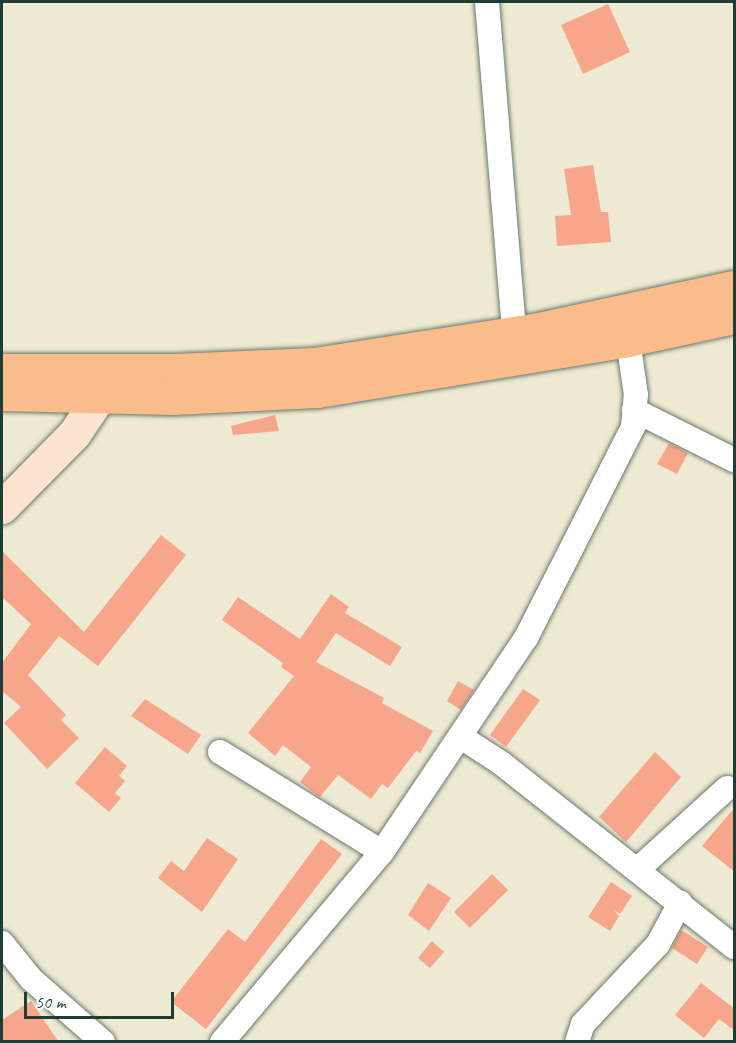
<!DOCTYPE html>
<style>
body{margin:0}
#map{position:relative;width:736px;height:1043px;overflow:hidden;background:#efead3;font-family:Caveat,sans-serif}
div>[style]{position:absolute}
.building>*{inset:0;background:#f7a68c}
.roads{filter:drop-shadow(0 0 2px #687a6c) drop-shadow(0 0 2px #687a6c)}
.street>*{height:24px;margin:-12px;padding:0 12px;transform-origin:12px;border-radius:12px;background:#fff}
.secondary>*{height:33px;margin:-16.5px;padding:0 16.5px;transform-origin:16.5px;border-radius:16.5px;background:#fde4d0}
.primary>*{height:33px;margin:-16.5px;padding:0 16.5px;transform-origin:16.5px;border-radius:16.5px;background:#f9bc8a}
span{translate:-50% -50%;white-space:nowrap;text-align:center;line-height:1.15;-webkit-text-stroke:4.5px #fff;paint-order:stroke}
.frame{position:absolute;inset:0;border:3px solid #1f3d34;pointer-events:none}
.scale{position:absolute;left:24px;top:992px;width:150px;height:27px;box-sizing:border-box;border:3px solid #1f3d34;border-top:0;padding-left:8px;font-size:18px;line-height:21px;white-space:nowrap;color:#1f3d34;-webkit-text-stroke:4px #fff;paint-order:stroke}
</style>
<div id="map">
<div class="building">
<i style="clip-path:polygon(608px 4px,630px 52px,583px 74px,561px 25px)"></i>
<i style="clip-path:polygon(593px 165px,601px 212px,608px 212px,611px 242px,557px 246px,555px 216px,571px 215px,564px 169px)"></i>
<i style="clip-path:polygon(275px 415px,279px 431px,233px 435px,231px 426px)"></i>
<i style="clip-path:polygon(669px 443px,688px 453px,677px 474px,657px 464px)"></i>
<i style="clip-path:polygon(161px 535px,186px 555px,98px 666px,59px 636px,28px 675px,66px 715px,61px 720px,79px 738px,47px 769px,4px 723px,21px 707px,2px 691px,2px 663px,31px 624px,2px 597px,2px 551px,84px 632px)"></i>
<i style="clip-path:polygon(331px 594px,349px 607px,345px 613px,402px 647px,390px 666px,336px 633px,316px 662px,384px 698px,382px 703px,433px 731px,420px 753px,416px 751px,388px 788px,382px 784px,371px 799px,338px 775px,320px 797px,300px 782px,311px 767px,283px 745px,275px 756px,248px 733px,294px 676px,281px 667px,283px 663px,222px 620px,238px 597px,300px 639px)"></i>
<i style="clip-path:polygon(458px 681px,474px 690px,461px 710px,447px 701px)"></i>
<i style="clip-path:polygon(523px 689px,540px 700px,506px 747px,490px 735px)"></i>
<i style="clip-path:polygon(145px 699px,201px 735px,188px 754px,131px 716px)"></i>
<i style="clip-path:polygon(105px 747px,127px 766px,119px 776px,125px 781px,115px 793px,121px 798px,109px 812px,75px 783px)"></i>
<i style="clip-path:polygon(655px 752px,681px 777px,626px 842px,599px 817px)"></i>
<i style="clip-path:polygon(735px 807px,735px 872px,702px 846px)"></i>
<i style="clip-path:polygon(207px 838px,238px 859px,202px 912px,158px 878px,171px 861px,184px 871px)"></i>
<i style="clip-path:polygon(321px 839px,342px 854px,206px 1029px,171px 1002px,228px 929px,245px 942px)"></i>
<i style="clip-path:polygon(492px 874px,508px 890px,470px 928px,454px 912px)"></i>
<i style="clip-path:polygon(611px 882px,632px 896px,620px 914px,614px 910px,619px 916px,610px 931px,588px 917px)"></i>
<i style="clip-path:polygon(428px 883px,451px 898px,429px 931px,408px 915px)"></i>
<i style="clip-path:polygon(681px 930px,708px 947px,697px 964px,672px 948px)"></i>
<i style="clip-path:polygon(432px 941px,444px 952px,430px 968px,418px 958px)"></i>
<i style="clip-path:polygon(701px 983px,735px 1009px,735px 1031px,719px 1019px,704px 1038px,675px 1015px)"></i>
<i style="clip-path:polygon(31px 1001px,58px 1041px,2px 1041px,2px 1020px)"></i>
</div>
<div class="roads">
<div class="street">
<i style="left:487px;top:2px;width:331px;rotate:85.3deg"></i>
<i style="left:634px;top:410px;width:112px;rotate:26.6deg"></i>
<i style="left:461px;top:737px;width:48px;rotate:33deg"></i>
<i style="left:501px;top:763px;width:297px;rotate:38.3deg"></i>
<i style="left:220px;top:752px;width:190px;rotate:31.7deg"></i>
<i style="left:637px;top:870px;width:122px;rotate:-42.3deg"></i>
<i style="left:2px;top:943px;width:46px;rotate:51.1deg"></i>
<i style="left:31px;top:979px;width:96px;rotate:41.2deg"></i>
<i style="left:222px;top:1042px;width:248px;rotate:-49.9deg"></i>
<i style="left:382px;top:852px;width:258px;rotate:-56.1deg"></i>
<i style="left:526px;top:638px;width:237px;rotate:-63.1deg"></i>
<i style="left:633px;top:427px;width:32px;rotate:-85deg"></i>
<i style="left:636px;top:395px;width:56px;rotate:-98.3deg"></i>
<i style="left:577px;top:1042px;width:19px;rotate:-72deg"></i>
<i style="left:583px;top:1024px;width:110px;rotate:-46.8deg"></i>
<i style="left:658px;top:944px;width:47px;rotate:-61.8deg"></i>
</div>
<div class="secondary">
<i style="left:2px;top:507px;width:103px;rotate:-45.4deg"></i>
<i style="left:74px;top:434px;width:45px;rotate:-56deg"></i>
<i style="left:99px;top:397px;width:28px;rotate:-71deg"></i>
</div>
<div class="primary">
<i style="left:2px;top:370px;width:173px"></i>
<i style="left:175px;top:370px;width:139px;rotate:-2.5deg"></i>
<i style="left:314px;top:364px;width:228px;rotate:-8.8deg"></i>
<i style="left:539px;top:329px;width:199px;rotate:-12.2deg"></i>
<i style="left:2px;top:394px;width:171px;rotate:1.3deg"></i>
<i style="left:173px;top:398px;width:144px;rotate:-2.8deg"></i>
<i style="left:317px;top:391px;width:315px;rotate:-9.3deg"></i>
<i style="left:628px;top:340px;width:108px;rotate:-12.2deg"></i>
</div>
</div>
<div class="frame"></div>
<div class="scale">50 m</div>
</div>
